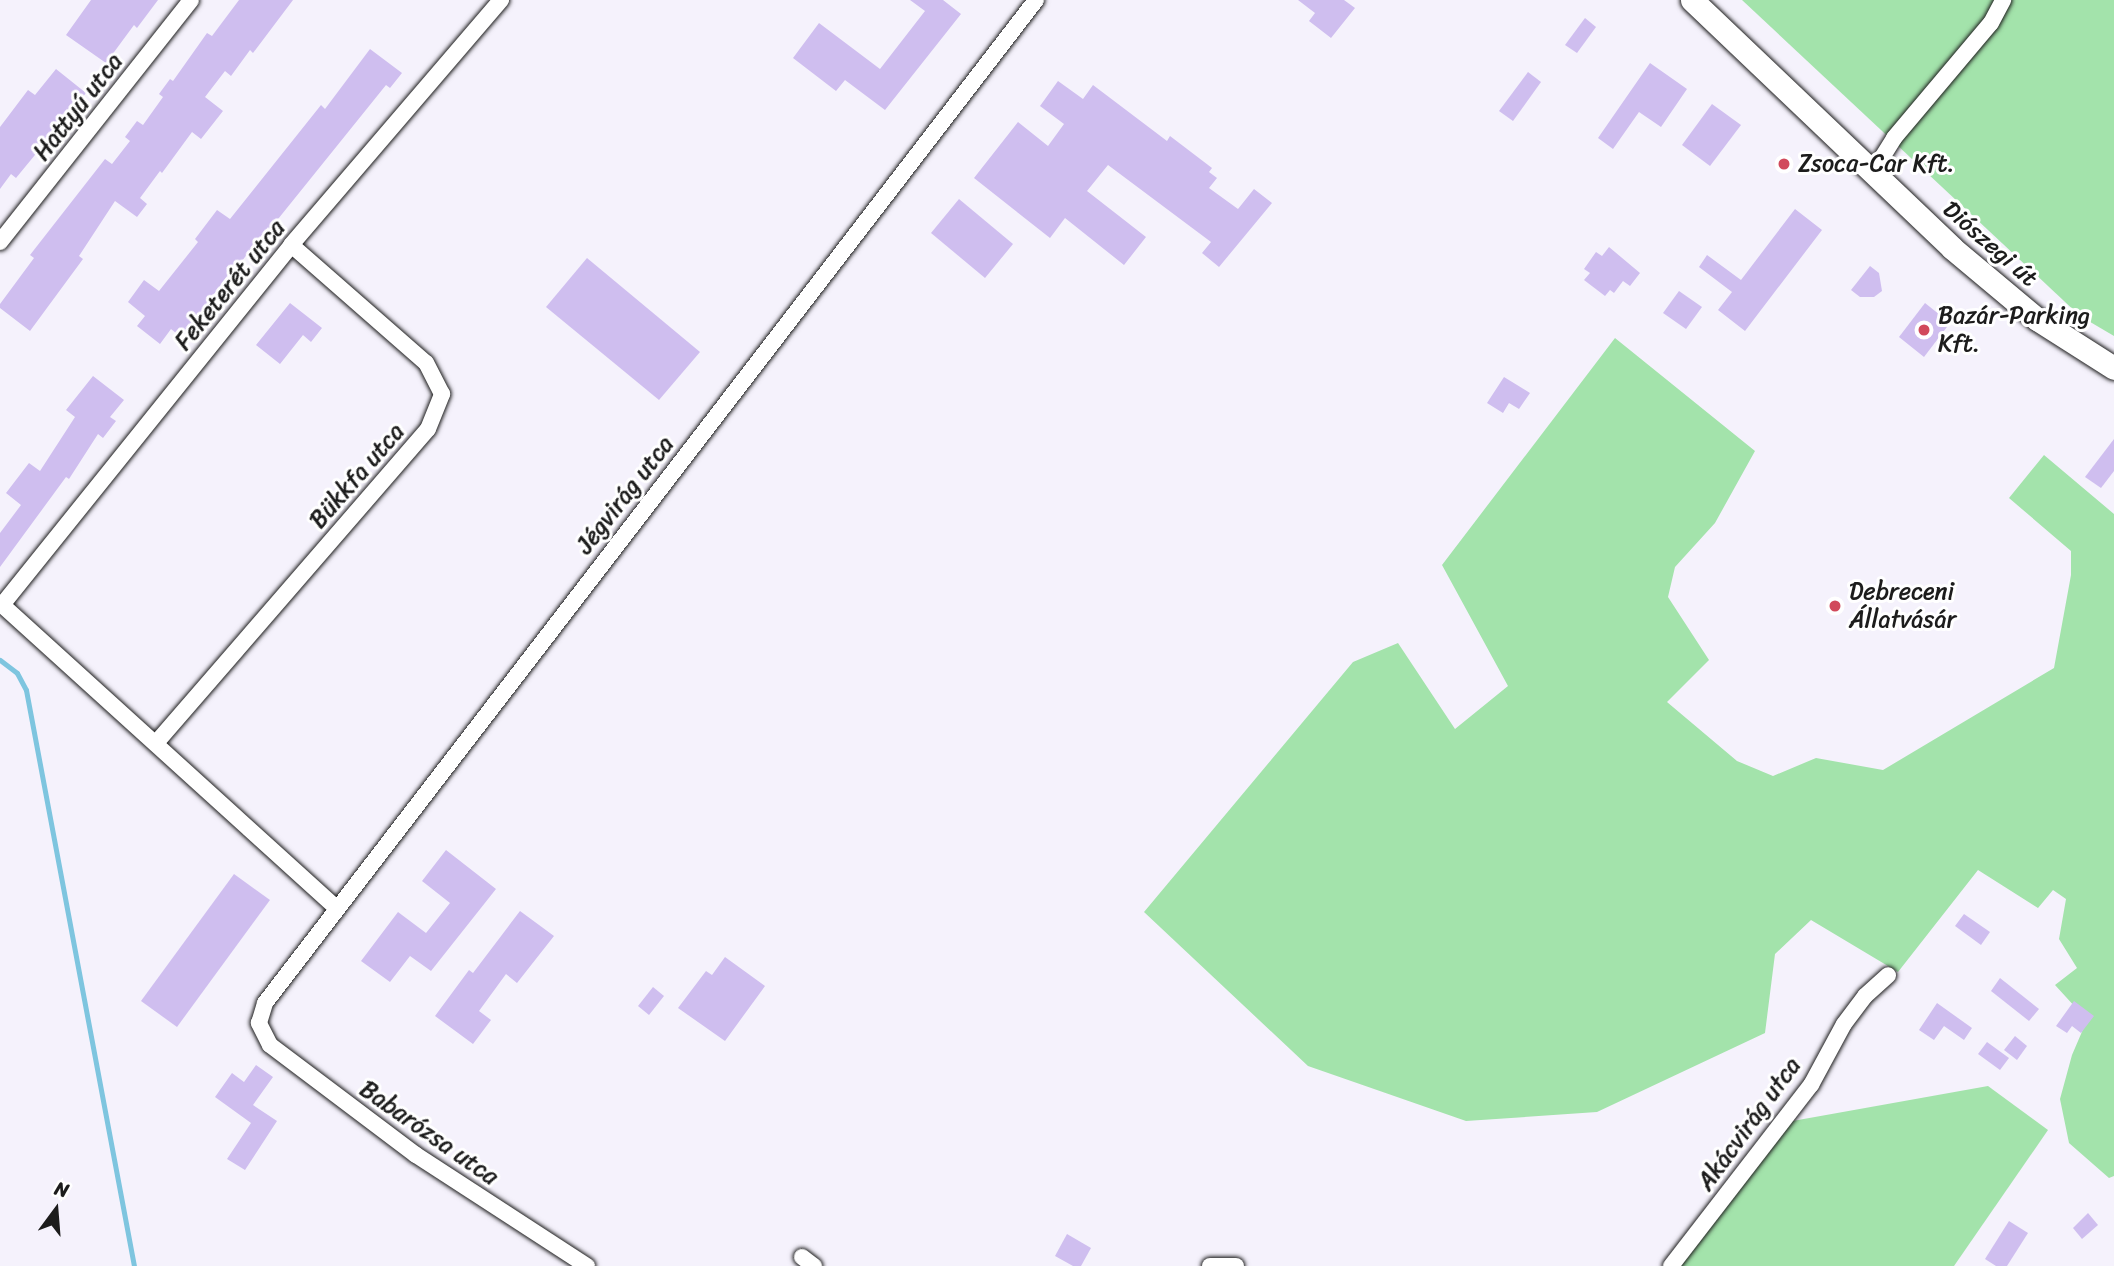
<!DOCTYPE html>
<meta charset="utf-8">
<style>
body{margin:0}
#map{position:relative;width:2114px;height:1266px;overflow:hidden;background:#f5f2fc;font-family:Sriracha,sans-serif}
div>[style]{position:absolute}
.green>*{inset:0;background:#a3e3ab}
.stream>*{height:5px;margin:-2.5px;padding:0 2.5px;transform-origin:2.5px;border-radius:2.5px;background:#7ec5df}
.building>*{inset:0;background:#cfbeef}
.roads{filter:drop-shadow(0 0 2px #1c1c1c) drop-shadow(0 0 2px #1c1c1c)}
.minor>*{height:16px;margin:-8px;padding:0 8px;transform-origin:8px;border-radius:8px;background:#fff}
.secondary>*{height:23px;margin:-11.5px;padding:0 11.5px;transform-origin:11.5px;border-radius:11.5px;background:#fff}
.dots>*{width:19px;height:19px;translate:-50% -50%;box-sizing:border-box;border:4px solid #fff;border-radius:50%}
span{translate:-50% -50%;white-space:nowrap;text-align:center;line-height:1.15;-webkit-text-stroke:6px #fff;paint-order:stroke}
.street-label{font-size:24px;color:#1c1c1c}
.poi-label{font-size:24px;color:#1c1c1c}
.left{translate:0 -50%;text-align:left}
.north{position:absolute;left:21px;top:1175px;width:70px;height:70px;-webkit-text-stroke:5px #fff;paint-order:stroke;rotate:16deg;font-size:19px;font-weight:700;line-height:28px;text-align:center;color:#1c1c1c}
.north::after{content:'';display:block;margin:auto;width:24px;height:32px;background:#1c1c1c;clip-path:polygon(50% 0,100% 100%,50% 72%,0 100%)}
</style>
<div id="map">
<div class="green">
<i style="clip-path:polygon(1742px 0,2114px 0,2114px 336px,2080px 316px)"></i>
<i style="clip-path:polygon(1615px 338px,1755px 451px,1715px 523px,1675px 567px,1668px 597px,1709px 660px,1667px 702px,1737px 761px,1773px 776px,1816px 758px,1883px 770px,2054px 668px,2071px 575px,2071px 551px,2009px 498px,2044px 455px,2114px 514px,2114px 1176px,2109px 1178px,2069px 1143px,2060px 1099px,2072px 1055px,2087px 1020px,2055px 985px,2077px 968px,2059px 939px,2066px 899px,2053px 890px,2038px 908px,1978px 870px,1898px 972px,1811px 920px,1775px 954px,1765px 1033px,1597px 1112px,1466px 1121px,1308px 1066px,1144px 912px,1353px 662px,1398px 643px,1455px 729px,1508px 686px,1442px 565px)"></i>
<i style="clip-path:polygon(1988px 1086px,2048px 1130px,1954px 1266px,1677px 1266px,1787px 1122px)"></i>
</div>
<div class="stream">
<i style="left:0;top:660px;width:21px;rotate:37deg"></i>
<i style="left:17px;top:673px;width:19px;rotate:62deg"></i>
<i style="left:26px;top:690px;width:586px;rotate:79.38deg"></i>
</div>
<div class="building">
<i style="clip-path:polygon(91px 0,158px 0,137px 28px,134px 25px,106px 63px,66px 35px)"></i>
<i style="clip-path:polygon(239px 0,293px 0,253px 53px,250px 50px,231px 76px,225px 71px,205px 97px,223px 111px,201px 139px,192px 132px,162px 173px,160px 171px,140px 198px,147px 204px,137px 217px,115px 201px,79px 256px,83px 259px,30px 331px,0 308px,0 304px,34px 258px,30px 255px,105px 159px,112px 164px,130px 141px,125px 137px,137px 121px,143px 125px,163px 97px,159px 94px,170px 79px,173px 81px,207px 33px,212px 36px)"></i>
<i style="clip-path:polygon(910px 0,943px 0,961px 14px,885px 110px,845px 80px,836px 91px,793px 58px,819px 23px,880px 69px,925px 11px)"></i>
<i style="clip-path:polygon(1298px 0,1344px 0,1355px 8px,1331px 38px,1309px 21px,1315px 13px)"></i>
<i style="clip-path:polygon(1585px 18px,1596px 27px,1577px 53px,1565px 45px)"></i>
<i style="clip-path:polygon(370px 49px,402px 73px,390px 88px,386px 85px,270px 229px,268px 227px,235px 270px,233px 268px,182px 338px,171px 329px,160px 344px,137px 326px,145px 316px,128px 302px,144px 280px,159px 291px,198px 242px,195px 239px,217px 210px,230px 219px,321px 105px,325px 109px)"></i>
<i style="clip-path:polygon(1650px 63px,1687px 89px,1661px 127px,1639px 112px,1613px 149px,1598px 138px)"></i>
<i style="clip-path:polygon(56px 69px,86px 93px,16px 178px,11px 174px,0 189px,0 127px,28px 90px,35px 95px)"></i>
<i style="clip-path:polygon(1528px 72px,1541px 82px,1513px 121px,1499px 111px)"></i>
<i style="clip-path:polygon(1058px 81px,1083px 99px,1093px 85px,1167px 141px,1170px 136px,1212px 168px,1209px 172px,1217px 178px,1209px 188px,1238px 209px,1254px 189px,1272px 203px,1219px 267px,1202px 253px,1211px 242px,1108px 165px,1087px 191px,1146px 237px,1124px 265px,1065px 218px,1050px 238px,974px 178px,1018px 122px,1048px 146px,1064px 124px,1040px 106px)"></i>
<i style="clip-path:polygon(1712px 104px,1741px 125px,1710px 166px,1682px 145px)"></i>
<i style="clip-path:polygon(959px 199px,1013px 244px,985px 278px,931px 233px)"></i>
<i style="clip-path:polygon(1795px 209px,1822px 230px,1745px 331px,1718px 310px,1732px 292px,1699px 267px,1707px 255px,1741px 280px)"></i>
<i style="clip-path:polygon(1609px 247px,1640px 273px,1630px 286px,1623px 281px,1614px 293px,1610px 290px,1605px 296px,1584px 280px,1590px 273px,1584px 269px,1596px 252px,1602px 256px)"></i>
<i style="clip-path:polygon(587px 258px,700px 352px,659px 400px,546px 307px)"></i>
<i style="clip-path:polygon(1870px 266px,1879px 273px,1882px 291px,1874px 297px,1860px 297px,1851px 290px)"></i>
<i style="clip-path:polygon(1679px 291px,1702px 307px,1686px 329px,1663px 313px)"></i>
<i style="clip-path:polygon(290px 303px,322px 328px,311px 342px,303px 335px,280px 364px,256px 345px)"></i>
<i style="clip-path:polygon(1925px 303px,1950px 323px,1924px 357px,1899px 337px)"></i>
<i style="clip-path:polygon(93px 376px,124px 400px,110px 417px,116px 421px,103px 438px,98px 434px,69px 479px,66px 477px,0 567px,0 533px,21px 505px,6px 493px,29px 463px,40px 471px,75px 417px,66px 410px)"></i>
<i style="clip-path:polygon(1504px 377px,1530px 393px,1519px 409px,1509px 403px,1503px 413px,1487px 403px)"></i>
<i style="clip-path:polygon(2114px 439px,2114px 471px,2101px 488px,2085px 477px)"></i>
<i style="clip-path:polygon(446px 850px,496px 889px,431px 971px,410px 956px,390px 982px,361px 961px,398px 912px,426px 933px,450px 903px,422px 881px)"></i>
<i style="clip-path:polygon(234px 874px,270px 900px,177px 1027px,141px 1001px)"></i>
<i style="clip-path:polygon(520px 911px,554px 936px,517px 983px,506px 974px,479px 1011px,491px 1020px,473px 1044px,435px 1016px,469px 970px,473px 973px)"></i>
<i style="clip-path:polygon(1964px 914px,1990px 932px,1981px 945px,1955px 926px)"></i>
<i style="clip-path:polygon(725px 957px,765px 986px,725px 1041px,678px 1008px,706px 971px,712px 975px)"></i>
<i style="clip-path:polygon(2000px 978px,2039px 1009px,2029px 1021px,1991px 991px)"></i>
<i style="clip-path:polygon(653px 987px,664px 996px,649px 1015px,638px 1006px)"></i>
<i style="clip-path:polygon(2074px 1001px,2094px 1016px,2081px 1033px,2072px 1026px,2067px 1033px,2056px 1026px)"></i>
<i style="clip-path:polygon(1937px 1003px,1972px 1028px,1964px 1040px,1944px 1026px,1934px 1040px,1919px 1030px)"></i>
<i style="clip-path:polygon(2015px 1036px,2027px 1046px,2017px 1060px,2004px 1050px)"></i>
<i style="clip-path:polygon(1987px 1042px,2009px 1058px,2000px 1070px,1978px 1054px)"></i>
<i style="clip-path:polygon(256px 1065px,273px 1077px,253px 1105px,277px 1121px,245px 1170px,227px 1159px,251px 1123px,215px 1097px,232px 1073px,244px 1082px)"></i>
<i style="clip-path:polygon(2088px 1213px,2098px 1225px,2082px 1239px,2073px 1228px)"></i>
<i style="clip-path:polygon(2009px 1221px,2028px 1233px,2007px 1266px,1996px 1266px,1985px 1259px)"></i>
<i style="clip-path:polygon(1067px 1234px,1091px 1248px,1081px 1266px,1073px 1266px,1055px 1256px)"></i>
</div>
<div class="roads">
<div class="minor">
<i style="left:1873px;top:172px;width:40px;rotate:-58deg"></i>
<i style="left:1894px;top:138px;width:150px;rotate:-49.9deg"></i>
<i style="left:1991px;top:23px;width:26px;rotate:-62deg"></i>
<i style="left:0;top:242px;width:308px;rotate:-51.7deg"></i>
<i style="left:0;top:603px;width:452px;rotate:42.2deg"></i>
<i style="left:2px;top:605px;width:462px;rotate:-51.2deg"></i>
<i style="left:291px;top:245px;width:323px;rotate:-49.4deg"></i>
<i style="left:156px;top:743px;width:415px;rotate:-49.1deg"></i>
<i style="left:428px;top:429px;width:38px;rotate:-68deg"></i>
<i style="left:442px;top:394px;width:35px;rotate:-117deg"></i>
<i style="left:426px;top:363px;width:179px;rotate:-138.8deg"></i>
<i style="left:802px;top:1257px;width:15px;rotate:37deg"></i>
<i style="left:587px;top:1266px;width:204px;rotate:-147deg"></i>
<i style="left:416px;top:1155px;width:183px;rotate:-143deg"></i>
<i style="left:270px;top:1045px;width:25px;rotate:-117deg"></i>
<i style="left:259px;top:1023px;width:21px;rotate:-73deg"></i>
<i style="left:265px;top:1003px;width:1265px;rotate:-52.45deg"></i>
<i style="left:1210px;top:1266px;width:26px"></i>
<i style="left:1671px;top:1266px;width:229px;rotate:-52.3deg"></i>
<i style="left:1811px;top:1085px;width:69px;rotate:-61.6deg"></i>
<i style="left:1844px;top:1024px;width:35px;rotate:-53deg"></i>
<i style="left:1865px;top:996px;width:31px;rotate:-42deg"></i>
</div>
<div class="secondary">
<i style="left:1692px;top:0;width:359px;rotate:43.6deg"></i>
<i style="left:1952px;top:248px;width:111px;rotate:39.9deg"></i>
<i style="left:2037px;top:319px;width:91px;rotate:32.5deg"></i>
</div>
</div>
<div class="dots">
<i style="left:1784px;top:164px;background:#d1495b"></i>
<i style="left:1924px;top:330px;background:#d1495b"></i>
<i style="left:1835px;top:606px;background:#d1495b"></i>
</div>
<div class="street-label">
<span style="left:78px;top:107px;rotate:-52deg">Hattyú utca</span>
<span style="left:1990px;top:244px;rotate:41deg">Diószegi út</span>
<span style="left:230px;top:285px;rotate:-51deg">Feketerét utca</span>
<span style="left:357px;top:476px;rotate:-49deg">Bükkfa utca</span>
<span style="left:625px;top:495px;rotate:-52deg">Jégvirág utca</span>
<span style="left:1749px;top:1124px;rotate:-54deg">Akácvirág utca</span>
<span style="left:429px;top:1133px;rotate:35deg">Babarózsa utca</span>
</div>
<div class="poi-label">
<span class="left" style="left:1798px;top:164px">Zsoca-Car Kft.</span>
<span class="left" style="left:1938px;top:330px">Bazár-Parking<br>Kft.</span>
<span class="left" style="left:1849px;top:606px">Debreceni<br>Állatvásár</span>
</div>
<div class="north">N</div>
</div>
